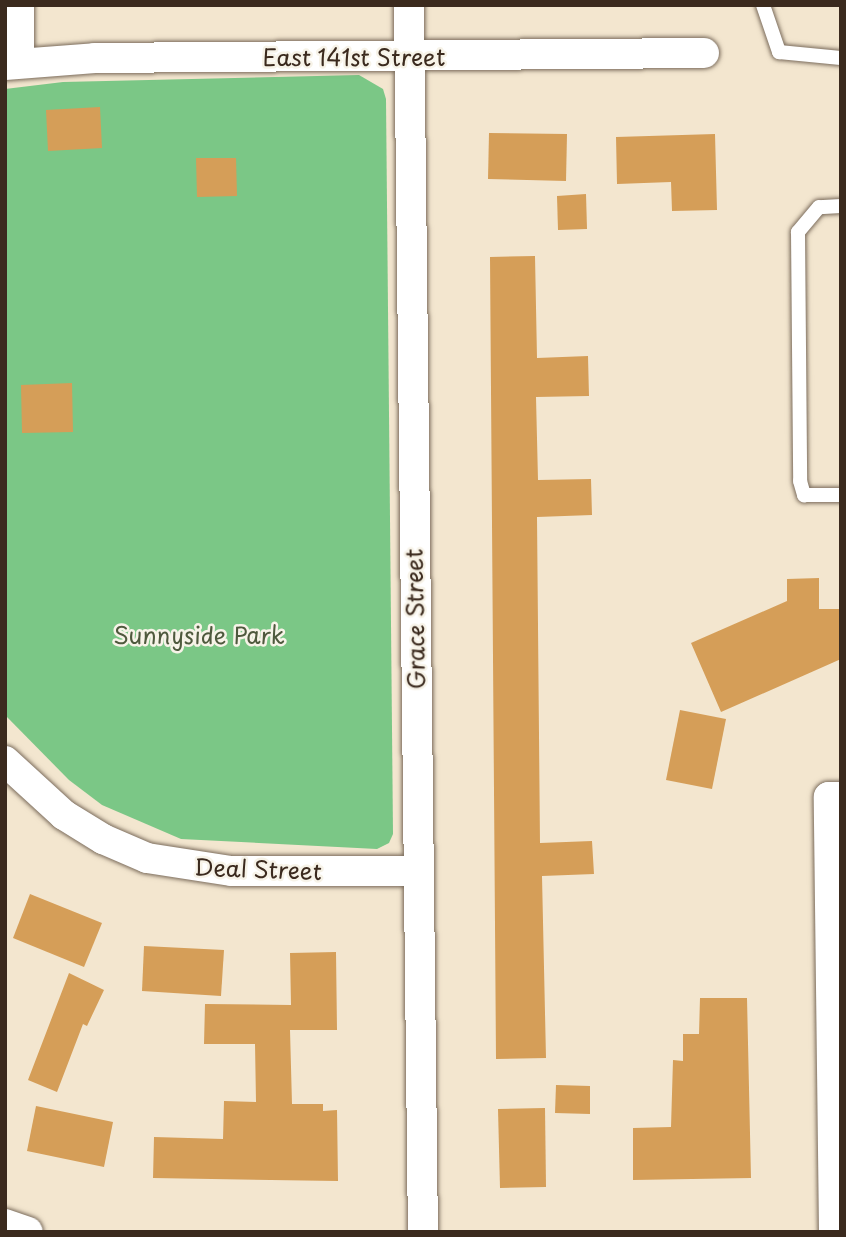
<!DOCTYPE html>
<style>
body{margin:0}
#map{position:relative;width:846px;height:1237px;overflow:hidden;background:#f3e6cf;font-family:"Playpen Sans",sans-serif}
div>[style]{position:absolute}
.green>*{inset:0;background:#7bc786}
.building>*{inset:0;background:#d59e58}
.roads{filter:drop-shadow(0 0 2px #7b6c5c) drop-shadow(0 0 2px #7b6c5c)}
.lane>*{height:14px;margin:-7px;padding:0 7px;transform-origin:7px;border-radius:7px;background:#fff}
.street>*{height:30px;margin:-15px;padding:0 15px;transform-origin:15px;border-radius:15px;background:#fff}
span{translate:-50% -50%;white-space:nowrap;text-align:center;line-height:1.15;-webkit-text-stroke:5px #f7f3e8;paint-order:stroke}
.street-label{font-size:23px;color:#3b2a1e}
.park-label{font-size:23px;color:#4e593d}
.frame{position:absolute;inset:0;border:7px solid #3b2a1e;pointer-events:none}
</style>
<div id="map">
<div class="green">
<i style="clip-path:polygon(359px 75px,383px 89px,386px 99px,393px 834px,389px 843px,377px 849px,181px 839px,102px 805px,69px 780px,5px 715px,5px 89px,63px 82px)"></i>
</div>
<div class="building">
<i style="clip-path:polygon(100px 107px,102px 148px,48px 151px,46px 110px)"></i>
<i style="clip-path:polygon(489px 133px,567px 134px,566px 181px,488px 179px)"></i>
<i style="clip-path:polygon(715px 134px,717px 210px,672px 211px,671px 182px,617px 184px,616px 137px)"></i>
<i style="clip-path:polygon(196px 158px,236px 158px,237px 196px,197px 197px)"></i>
<i style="clip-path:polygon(586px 194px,587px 229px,558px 230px,557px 196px)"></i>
<i style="clip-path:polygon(535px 256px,537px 358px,588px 356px,589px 396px,536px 397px,538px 480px,591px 479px,592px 515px,537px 517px,540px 843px,592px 841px,594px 874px,542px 876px,546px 1058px,496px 1059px,490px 257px)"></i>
<i style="clip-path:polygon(72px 383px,73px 432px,22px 433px,21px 385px)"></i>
<i style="clip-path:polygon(819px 578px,819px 609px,841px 609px,841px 659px,721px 712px,691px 643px,787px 601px,787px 579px)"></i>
<i style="clip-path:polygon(680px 710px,726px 719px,712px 789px,666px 780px)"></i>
<i style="clip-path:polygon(30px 894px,102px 923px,84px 967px,13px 938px)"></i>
<i style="clip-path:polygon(144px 946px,224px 950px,221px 996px,142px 991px)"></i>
<i style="clip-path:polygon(336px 952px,337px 1030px,290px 1030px,292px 1104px,323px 1104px,323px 1111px,337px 1110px,338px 1181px,153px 1178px,154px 1137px,223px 1139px,224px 1101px,256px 1102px,255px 1044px,204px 1044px,205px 1004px,291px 1005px,290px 953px)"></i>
<i style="clip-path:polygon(69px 973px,104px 990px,87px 1026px,83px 1024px,57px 1092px,28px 1080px)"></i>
<i style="clip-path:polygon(700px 998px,747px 998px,751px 1178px,633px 1180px,633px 1128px,671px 1127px,673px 1060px,683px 1061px,683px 1034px,699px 1034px)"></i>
<i style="clip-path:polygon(556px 1085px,590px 1086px,590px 1114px,555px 1113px)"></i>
<i style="clip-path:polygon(36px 1106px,113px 1122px,104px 1167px,27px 1151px)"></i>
<i style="clip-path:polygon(545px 1108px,546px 1187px,500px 1188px,498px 1109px)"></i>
</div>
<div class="roads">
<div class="lane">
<i style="left:763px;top:5px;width:50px;rotate:71.2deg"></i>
<i style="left:779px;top:52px;width:62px;rotate:5.5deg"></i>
<i style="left:841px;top:206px;width:22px;rotate:177deg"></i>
<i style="left:819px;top:207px;width:33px;rotate:130deg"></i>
<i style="left:798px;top:232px;width:249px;rotate:89.5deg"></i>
<i style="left:800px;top:481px;width:15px;rotate:74deg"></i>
<i style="left:804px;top:495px;width:37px"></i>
</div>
<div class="street">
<i style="left:19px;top:5px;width:57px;rotate:90deg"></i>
<i style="left:409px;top:5px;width:1227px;rotate:89.35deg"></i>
<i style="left:5px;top:65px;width:90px;rotate:-4.4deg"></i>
<i style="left:95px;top:58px;width:609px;rotate:-0.47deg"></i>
<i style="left:5px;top:761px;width:80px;rotate:42.5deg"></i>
<i style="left:64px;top:815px;width:46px;rotate:31.6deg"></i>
<i style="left:103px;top:839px;width:48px;rotate:23.4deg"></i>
<i style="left:147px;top:858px;width:85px;rotate:8.8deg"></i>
<i style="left:231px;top:871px;width:187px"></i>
<i style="left:5px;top:1224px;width:24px;rotate:19deg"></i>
<i style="left:834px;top:1232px;width:435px;rotate:-90.7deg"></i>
<i style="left:829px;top:797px;width:12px"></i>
</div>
</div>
<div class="street-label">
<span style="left:354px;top:57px">East 141st Street</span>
<span style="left:415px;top:619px;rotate:-91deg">Grace Street</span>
<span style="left:258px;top:869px;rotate:2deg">Deal Street</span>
</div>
<div class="park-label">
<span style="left:199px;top:635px">Sunnyside Park</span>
</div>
<div class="frame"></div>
</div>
